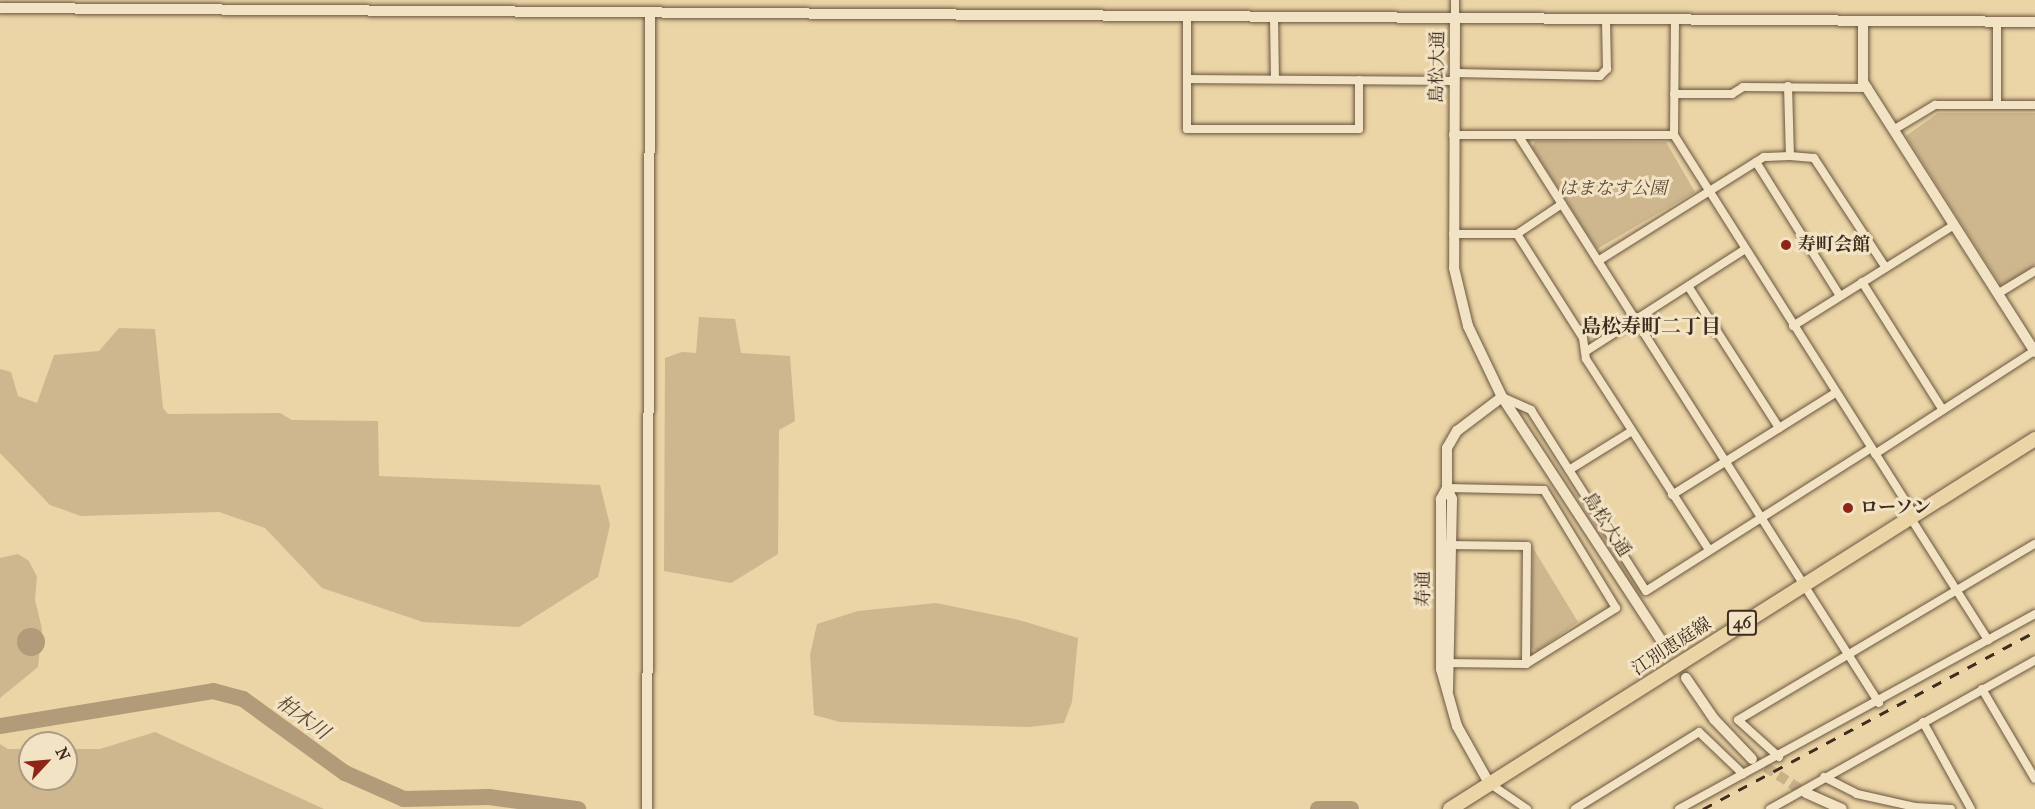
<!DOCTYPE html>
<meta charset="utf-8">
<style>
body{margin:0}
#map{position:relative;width:2035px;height:809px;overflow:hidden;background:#ebd4a5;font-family:"IM FELL French Canon","Noto Serif JP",serif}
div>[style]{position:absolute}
.green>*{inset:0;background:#ceb78e}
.water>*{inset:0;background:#b19b78}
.round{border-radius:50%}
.river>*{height:16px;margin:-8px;padding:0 8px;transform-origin:8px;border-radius:8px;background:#b19b78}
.tertiary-tunnel>*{height:10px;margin-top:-5px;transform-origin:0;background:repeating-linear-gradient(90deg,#c9b28a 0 10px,transparent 0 15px)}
.roads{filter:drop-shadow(0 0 2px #6a5641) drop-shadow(0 0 2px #6a5641)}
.minor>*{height:8px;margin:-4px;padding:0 4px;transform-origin:4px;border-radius:4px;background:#f2e3c4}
.tertiary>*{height:10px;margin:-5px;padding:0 5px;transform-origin:5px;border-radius:5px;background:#f2e3c4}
.primary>*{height:14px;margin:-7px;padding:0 7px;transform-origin:7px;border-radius:7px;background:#ebd4a5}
.rail>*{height:3px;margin-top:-1.5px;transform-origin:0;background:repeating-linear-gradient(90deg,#3f2c20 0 10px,transparent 0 20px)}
.dots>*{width:16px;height:16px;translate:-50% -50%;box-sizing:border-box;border:3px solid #f2e3c4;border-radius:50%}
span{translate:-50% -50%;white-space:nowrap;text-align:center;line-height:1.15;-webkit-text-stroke:6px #f2e3c4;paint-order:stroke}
.shield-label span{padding:2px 4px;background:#f2e3c4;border:2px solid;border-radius:4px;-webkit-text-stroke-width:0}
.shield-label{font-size:16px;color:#3f2c20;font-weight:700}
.street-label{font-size:18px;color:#3f2c20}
.park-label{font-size:18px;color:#5c4836;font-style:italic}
.poi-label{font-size:18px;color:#3f2c20;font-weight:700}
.left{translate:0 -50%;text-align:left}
.neighbourhood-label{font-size:20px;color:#3f2c20;font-weight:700}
.water-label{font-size:20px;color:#5c4836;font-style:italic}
.north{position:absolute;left:18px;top:731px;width:60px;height:60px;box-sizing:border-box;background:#f2e3c4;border:2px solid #aa9a82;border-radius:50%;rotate:64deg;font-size:16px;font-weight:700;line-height:24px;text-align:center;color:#3f2c20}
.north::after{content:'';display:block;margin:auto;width:21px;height:27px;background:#8f2418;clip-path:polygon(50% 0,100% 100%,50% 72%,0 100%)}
</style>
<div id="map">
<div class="green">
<i style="clip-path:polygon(1938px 113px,2035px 113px,2035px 265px,2005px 285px,2000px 284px,1906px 136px)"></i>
<i style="clip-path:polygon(1535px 141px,1666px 142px,1695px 192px,1597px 249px,1532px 147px)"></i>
<i style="clip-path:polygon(699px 317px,735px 319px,741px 353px,790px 356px,795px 421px,779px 430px,778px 554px,731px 583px,664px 571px,665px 358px,682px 352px,696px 353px)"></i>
<i style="clip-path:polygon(119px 328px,155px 329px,163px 408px,168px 414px,280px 413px,292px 420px,378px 421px,379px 476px,600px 485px,610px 525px,598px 577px,519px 627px,423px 622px,322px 588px,265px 528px,219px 512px,81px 516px,50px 505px,0 453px,0 369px,11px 372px,18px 396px,37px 403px,54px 355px,99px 351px)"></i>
<i style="clip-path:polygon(1533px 548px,1578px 622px,1537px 651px,1531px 648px)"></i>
<i style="clip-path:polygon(18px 554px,29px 561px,37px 577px,35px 600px,42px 629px,38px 667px,0 698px,0 558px)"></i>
<i style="clip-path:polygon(936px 603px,1019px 620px,1078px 638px,1072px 702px,1064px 723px,1029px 727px,840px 722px,814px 715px,810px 655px,817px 624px,858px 611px)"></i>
<i style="clip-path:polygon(155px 732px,324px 809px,0 809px,0 744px,8px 749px,30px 749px,30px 779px,66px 779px,66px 749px,100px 749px)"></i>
</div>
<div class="water">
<i class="round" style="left:17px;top:628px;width:28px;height:28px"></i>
</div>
<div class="river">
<i style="left:0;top:726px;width:216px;rotate:-9.3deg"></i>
<i style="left:213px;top:691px;width:31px;rotate:15deg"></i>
<i style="left:243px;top:699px;width:126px;rotate:36deg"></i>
<i style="left:345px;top:773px;width:64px;rotate:23.8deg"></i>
<i style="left:404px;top:799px;width:85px;rotate:-1.3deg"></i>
<i style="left:489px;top:797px;width:90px;rotate:7.7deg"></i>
<i style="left:1318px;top:809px;width:33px"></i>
</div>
<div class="tertiary-tunnel">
<i style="left:1666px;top:648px;width:36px;rotate:56deg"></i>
<i style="left:1753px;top:759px;width:63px;rotate:32.7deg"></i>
</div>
<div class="roads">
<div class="minor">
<i style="left:1187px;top:17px;width:112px;rotate:90deg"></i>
<i style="left:1187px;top:129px;width:172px"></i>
<i style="left:1359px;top:129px;width:49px;rotate:-90deg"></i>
<i style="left:1274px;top:17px;width:62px;rotate:89.1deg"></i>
<i style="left:1455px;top:18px;width:18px;rotate:-90deg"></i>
<i style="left:1675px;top:20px;width:115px;rotate:90.5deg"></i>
<i style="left:1674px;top:135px;width:449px;rotate:57.7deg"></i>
<i style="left:1455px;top:73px;width:145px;rotate:1.2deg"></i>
<i style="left:1600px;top:76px;width:10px;rotate:-45deg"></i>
<i style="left:1607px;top:69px;width:49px;rotate:-91.2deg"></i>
<i style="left:1188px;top:79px;width:266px;rotate:0.4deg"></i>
<i style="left:1788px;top:86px;width:70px;rotate:88.4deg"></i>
<i style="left:1674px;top:94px;width:58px"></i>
<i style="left:1732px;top:94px;width:13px;rotate:-32deg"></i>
<i style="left:1743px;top:87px;width:125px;rotate:0.5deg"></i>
<i style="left:1997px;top:104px;width:82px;rotate:-90deg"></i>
<i style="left:1895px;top:129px;width:47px;rotate:-31deg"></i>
<i style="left:1935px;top:105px;width:100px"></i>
<i style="left:1453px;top:135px;width:221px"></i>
<i style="left:1518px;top:135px;width:673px;rotate:57.56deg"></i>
<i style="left:1756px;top:162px;width:158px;rotate:57.9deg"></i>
<i style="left:1453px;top:234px;width:64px"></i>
<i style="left:1517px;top:234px;width:123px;rotate:57.6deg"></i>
<i style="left:1583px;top:338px;width:21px;rotate:82deg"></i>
<i style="left:1586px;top:359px;width:227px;rotate:57.2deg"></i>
<i style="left:1517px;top:234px;width:54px;rotate:-33.7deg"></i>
<i style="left:1598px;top:261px;width:196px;rotate:-32.1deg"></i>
<i style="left:1764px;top:157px;width:26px;rotate:-2deg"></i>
<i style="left:1790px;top:156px;width:24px;rotate:5deg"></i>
<i style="left:1814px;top:158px;width:131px;rotate:56.8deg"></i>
<i style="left:1862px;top:282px;width:151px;rotate:57.7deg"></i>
<i style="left:1688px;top:286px;width:169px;rotate:57.3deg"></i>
<i style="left:1999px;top:293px;width:42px;rotate:-31.4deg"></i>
<i style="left:1793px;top:326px;width:190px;rotate:-32.1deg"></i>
<i style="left:1585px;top:352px;width:189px;rotate:-32.7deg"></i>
<i style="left:1502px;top:397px;width:32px;rotate:24deg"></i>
<i style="left:1531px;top:410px;width:214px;rotate:57.6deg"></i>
<i style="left:1646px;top:591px;width:267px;rotate:-32.4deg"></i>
<i style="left:1875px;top:454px;width:189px;rotate:-32.9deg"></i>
<i style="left:1569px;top:470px;width:74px;rotate:-31.8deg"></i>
<i style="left:1672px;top:495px;width:192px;rotate:-32deg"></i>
<i style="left:1910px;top:517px;width:146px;rotate:57.6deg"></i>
<i style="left:1447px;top:545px;width:80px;rotate:0.7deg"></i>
<i style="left:1527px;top:546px;width:118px;rotate:90.5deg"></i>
<i style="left:1444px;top:663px;width:82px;rotate:0.7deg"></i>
<i style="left:1526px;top:664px;width:106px;rotate:-31.9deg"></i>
<i style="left:1616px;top:608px;width:138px;rotate:-121.4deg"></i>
<i style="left:1544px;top:490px;width:97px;rotate:-178.8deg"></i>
<i style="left:1982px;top:689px;width:104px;rotate:59.5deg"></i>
<i style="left:1923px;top:722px;width:99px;rotate:61.1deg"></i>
<i style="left:1779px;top:757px;width:55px;rotate:-137.9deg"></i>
<i style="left:1738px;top:720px;width:345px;rotate:-30.7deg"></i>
<i style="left:1824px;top:777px;width:37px;rotate:27deg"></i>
<i style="left:1857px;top:794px;width:59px;rotate:12.6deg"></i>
<i style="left:1915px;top:807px;width:36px;rotate:3deg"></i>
<i style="left:1489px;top:783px;width:46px;rotate:34.4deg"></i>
<i style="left:1575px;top:809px;width:146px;rotate:-31.8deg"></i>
<i style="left:1699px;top:732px;width:61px;rotate:43.7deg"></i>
<i style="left:1679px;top:809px;width:406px;rotate:-28.7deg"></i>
<i style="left:1770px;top:809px;width:304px;rotate:-29.3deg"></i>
</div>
<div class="tertiary">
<i style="left:0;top:8px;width:2035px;rotate:0.39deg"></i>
<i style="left:1455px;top:18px;width:250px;rotate:90.2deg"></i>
<i style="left:1454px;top:268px;width:60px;rotate:76.4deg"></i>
<i style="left:1468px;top:326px;width:79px;rotate:64.4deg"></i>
<i style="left:1502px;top:397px;width:300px;rotate:56.8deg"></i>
<i style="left:1863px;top:22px;width:60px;rotate:90deg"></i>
<i style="left:1863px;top:82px;width:320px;rotate:57.5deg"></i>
<i style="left:1447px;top:488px;width:13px;rotate:119deg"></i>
<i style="left:1441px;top:499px;width:170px;rotate:90deg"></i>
<i style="left:1441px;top:669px;width:59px;rotate:74.3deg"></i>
<i style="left:1457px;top:726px;width:65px;rotate:60.7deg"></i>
<i style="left:1686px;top:678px;width:50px;rotate:55.7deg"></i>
<i style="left:1714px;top:719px;width:55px;rotate:46.5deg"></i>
<i style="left:1448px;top:690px;width:191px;rotate:-88.8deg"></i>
<i style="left:1452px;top:499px;width:12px;rotate:-114deg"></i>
<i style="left:1447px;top:488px;width:40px;rotate:-90deg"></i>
<i style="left:1447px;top:448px;width:20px;rotate:-60deg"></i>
<i style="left:1457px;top:431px;width:56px;rotate:-37.1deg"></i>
<i style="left:1806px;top:793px;width:39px;rotate:24deg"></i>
<i style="left:647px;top:809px;width:794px;rotate:-89.78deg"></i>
</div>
<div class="primary">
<i style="left:1450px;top:809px;width:692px;rotate:-32.31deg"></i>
</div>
</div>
<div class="rail">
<i style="left:1703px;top:809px;width:376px;rotate:-28.1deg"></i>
</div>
<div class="dots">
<i style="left:1786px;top:245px;background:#8f2418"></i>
<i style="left:1848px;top:508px;background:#8f2418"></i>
</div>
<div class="shield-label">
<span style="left:1742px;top:623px">46</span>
</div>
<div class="street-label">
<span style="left:1438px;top:67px;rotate:-89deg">島松大通</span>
<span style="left:1606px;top:525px;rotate:57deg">島松大通</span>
<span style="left:1424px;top:589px;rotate:-90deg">寿通</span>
<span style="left:1672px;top:647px;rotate:-33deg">江別恵庭線</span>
</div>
<div class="park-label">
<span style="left:1613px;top:189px">はまなす公園</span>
</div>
<div class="poi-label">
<span class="left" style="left:1798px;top:245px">寿町会館</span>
<span class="left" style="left:1860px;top:508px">ローソン</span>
</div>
<div class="neighbourhood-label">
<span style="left:1651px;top:326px">島松寿町二丁目</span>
</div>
<div class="water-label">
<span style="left:303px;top:717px;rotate:36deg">柏木川</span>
</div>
<div class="north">N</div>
</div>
